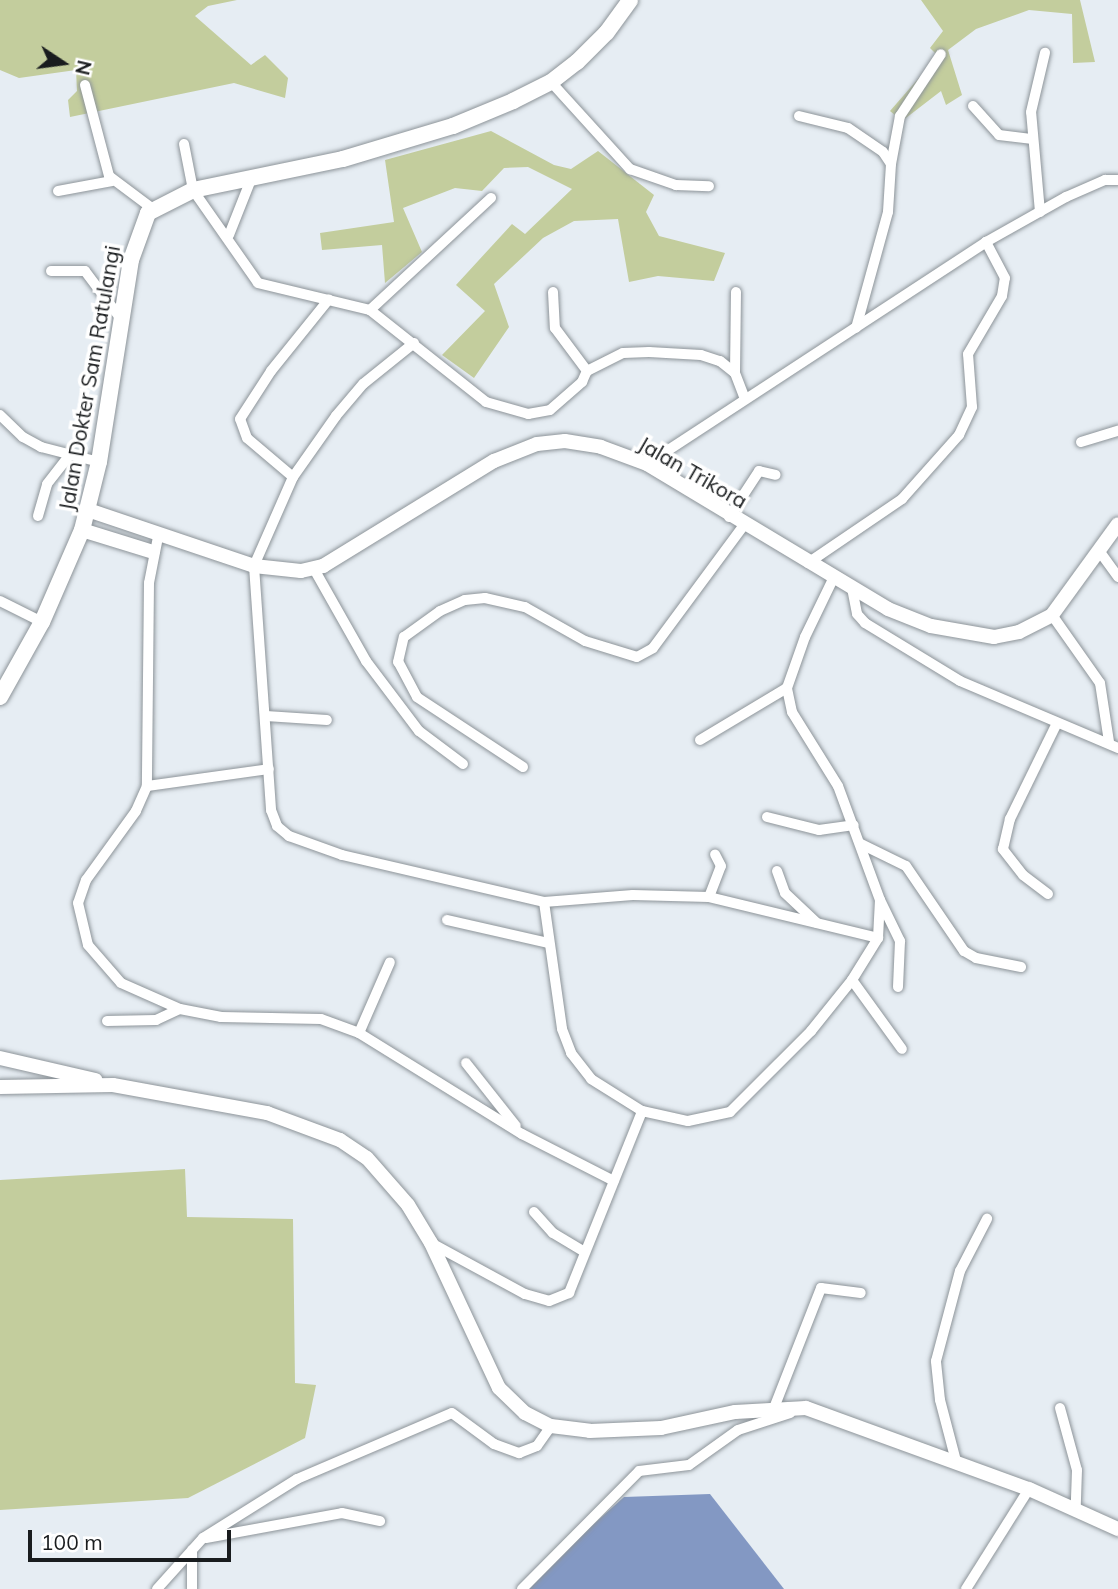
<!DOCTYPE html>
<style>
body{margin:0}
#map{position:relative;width:1118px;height:1589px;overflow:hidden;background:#e6edf3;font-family:Mulish,sans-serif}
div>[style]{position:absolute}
.green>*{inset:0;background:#c3cd9d}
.water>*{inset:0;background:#8398c3}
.roads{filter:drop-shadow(0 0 2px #8d9499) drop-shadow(0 0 2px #8d9499)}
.minor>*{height:10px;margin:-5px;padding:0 5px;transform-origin:5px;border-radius:5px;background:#fff}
.tertiary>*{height:14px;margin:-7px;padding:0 7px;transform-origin:7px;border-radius:7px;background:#fff}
.secondary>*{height:16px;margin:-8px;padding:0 8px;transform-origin:8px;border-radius:8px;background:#fff}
span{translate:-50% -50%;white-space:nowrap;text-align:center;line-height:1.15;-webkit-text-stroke:7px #fff;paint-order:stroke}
.street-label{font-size:21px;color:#191c1e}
.north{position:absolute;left:28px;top:28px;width:70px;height:70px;-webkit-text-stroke:5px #fff;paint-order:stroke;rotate:103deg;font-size:19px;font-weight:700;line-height:28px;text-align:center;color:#191c1e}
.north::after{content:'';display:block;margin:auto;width:24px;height:32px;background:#191c1e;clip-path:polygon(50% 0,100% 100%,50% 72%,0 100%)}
.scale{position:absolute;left:28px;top:1530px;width:203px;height:32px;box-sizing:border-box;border:4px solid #191c1e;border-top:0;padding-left:9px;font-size:21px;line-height:24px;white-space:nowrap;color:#191c1e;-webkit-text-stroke:5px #fff;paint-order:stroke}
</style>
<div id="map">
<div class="green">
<i style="clip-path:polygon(0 0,237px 0,208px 6px,195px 16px,251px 65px,265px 55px,288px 78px,285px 98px,234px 83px,70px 117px,68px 100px,77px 91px,76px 70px,19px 78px,0 70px)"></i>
<i style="clip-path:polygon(921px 0,1080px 0,1095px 62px,1073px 63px,1072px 14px,1029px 10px,976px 29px,948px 50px,962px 95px,946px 105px,941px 91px,902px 121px,890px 111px,938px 56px,930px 48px,943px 31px)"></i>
<i style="clip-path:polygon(491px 131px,554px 165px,571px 169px,598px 151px,654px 195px,646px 212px,659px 236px,725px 253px,714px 281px,658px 276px,629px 282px,618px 219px,574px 221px,543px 238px,494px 284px,509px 327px,474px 378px,442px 355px,485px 311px,456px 285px,512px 224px,525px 234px,572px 189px,528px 167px,504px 168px,482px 191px,455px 188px,403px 208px,422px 252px,385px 283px,382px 245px,322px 250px,320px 233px,394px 222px,385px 160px)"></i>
<i style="clip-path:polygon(185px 1169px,187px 1217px,293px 1219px,295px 1383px,316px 1385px,305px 1438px,188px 1498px,0 1510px,0 1180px)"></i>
</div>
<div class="water">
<i style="clip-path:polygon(710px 1494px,784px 1589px,521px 1589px,624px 1497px)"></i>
</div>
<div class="roads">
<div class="minor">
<i style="left:551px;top:82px;width:118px;rotate:47.8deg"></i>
<i style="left:630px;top:169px;width:49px;rotate:19.2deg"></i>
<i style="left:676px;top:185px;width:33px;rotate:2deg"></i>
<i style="left:85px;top:85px;width:94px;rotate:75.2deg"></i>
<i style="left:109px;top:176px;width:55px;rotate:36.9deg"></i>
<i style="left:973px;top:106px;width:39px;rotate:48deg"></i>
<i style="left:999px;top:135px;width:32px;rotate:7deg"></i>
<i style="left:799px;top:116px;width:50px;rotate:13.8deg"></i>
<i style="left:848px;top:128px;width:42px;rotate:34.4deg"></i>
<i style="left:883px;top:152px;width:14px;rotate:56deg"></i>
<i style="left:891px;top:164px;width:48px;rotate:93.6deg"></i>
<i style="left:888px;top:212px;width:120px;rotate:105.4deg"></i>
<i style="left:184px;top:144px;width:47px;rotate:78.9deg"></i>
<i style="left:193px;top:190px;width:113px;rotate:55deg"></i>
<i style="left:258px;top:283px;width:115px;rotate:13.6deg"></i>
<i style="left:370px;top:310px;width:148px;rotate:38.4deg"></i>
<i style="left:486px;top:402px;width:44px;rotate:15.9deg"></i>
<i style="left:528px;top:414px;width:22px;rotate:-10deg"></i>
<i style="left:550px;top:410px;width:43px;rotate:-41.2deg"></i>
<i style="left:582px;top:382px;width:12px;rotate:-66deg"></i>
<i style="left:587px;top:371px;width:40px;rotate:-26.6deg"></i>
<i style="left:623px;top:353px;width:26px;rotate:-2deg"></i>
<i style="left:649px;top:352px;width:52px;rotate:3.3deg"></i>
<i style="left:701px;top:355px;width:20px;rotate:18deg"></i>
<i style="left:720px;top:361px;width:19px;rotate:39deg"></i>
<i style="left:735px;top:373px;width:28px;rotate:69deg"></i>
<i style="left:891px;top:164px;width:49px;rotate:-79.4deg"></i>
<i style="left:900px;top:116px;width:74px;rotate:-56.5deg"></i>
<i style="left:58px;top:191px;width:55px;rotate:-10.5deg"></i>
<i style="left:1040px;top:212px;width:100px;rotate:-95.1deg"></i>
<i style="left:1031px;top:112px;width:61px;rotate:-76.7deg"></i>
<i style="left:229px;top:235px;width:62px;rotate:-68.4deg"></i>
<i style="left:51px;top:271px;width:34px"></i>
<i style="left:85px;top:271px;width:60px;rotate:53.1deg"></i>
<i style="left:553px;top:292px;width:36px;rotate:87deg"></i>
<i style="left:555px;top:328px;width:54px;rotate:53.3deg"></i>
<i style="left:370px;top:310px;width:165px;rotate:-42.8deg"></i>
<i style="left:414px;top:343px;width:65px;rotate:141.2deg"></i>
<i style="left:363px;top:384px;width:42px;rotate:130.2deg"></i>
<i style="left:336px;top:416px;width:75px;rotate:125.2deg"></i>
<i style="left:293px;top:477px;width:97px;rotate:113.7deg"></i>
<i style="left:254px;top:566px;width:245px;rotate:86deg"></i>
<i style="left:271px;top:810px;width:17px;rotate:69deg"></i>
<i style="left:277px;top:826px;width:16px;rotate:40deg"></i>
<i style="left:289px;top:836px;width:56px;rotate:19.7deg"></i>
<i style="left:342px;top:855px;width:207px;rotate:13.1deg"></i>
<i style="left:544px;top:902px;width:89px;rotate:-4.5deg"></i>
<i style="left:633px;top:895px;width:76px;rotate:1.5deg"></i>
<i style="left:709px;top:897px;width:174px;rotate:13.6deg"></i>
<i style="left:735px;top:373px;width:81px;rotate:-89.3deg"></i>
<i style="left:0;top:415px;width:32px;rotate:44deg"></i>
<i style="left:23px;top:437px;width:21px;rotate:29deg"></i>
<i style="left:41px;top:447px;width:60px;rotate:14.5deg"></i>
<i style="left:1081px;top:442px;width:39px;rotate:-17deg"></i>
<i style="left:647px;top:464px;width:405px;rotate:-33.2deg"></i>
<i style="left:986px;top:242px;width:92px;rotate:-29.4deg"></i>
<i style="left:1066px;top:197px;width:43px;rotate:-23.6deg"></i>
<i style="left:1105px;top:180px;width:13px"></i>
<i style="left:293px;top:477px;width:60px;rotate:-139.7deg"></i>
<i style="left:247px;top:438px;width:20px;rotate:-110deg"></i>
<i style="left:240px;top:419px;width:57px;rotate:-57.1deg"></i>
<i style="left:271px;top:371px;width:92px;rotate:-51.1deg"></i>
<i style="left:38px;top:516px;width:33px;rotate:-74deg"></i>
<i style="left:47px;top:484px;width:37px;rotate:-52deg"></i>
<i style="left:729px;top:517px;width:55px;rotate:-56.9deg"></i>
<i style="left:759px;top:471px;width:17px;rotate:13deg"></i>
<i style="left:158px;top:537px;width:47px;rotate:101.1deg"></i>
<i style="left:149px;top:583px;width:203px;rotate:90.6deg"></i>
<i style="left:147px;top:786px;width:27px;rotate:114deg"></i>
<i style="left:136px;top:811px;width:85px;rotate:125.9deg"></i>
<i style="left:86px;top:880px;width:24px;rotate:109deg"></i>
<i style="left:78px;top:903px;width:43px;rotate:76.6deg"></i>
<i style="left:88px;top:945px;width:50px;rotate:49deg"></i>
<i style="left:121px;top:983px;width:64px;rotate:23.8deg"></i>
<i style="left:180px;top:1009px;width:42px;rotate:11deg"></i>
<i style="left:221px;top:1017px;width:100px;rotate:1.1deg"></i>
<i style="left:321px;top:1019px;width:40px;rotate:20.2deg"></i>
<i style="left:359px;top:1033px;width:192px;rotate:31.8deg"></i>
<i style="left:522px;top:1134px;width:103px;rotate:27.1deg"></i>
<i style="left:1100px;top:552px;width:31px;rotate:54deg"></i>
<i style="left:808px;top:563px;width:114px;rotate:-34.2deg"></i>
<i style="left:902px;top:499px;width:86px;rotate:-48.3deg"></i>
<i style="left:959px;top:435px;width:31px;rotate:-65deg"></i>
<i style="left:972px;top:407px;width:53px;rotate:-94.3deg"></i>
<i style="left:968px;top:354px;width:67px;rotate:-59.6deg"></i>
<i style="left:1002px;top:296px;width:18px;rotate:-81deg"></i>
<i style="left:1005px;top:278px;width:41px;rotate:-117.8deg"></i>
<i style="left:314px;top:569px;width:106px;rotate:60.5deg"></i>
<i style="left:366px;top:661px;width:88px;rotate:52.9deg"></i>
<i style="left:419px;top:731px;width:55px;rotate:36.9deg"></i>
<i style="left:852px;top:588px;width:26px;rotate:79deg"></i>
<i style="left:857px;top:614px;width:12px;rotate:48deg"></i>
<i style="left:865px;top:623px;width:111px;rotate:31.4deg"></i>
<i style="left:960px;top:681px;width:172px;rotate:23deg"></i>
<i style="left:0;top:601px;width:47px;rotate:26.6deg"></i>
<i style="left:1052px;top:615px;width:83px;rotate:54.8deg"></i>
<i style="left:1100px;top:683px;width:60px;rotate:81.3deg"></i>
<i style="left:266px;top:716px;width:61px;rotate:3.8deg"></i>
<i style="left:700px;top:740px;width:101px;rotate:-30.9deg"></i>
<i style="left:523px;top:767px;width:127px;rotate:-146.6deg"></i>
<i style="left:417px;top:697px;width:40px;rotate:-118deg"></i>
<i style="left:398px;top:662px;width:26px;rotate:-77deg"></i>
<i style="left:404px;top:637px;width:44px;rotate:-35.8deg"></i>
<i style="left:440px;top:611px;width:27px;rotate:-24deg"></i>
<i style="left:465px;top:600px;width:20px;rotate:-6deg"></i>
<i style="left:485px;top:598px;width:41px;rotate:12.7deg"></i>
<i style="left:525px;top:607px;width:69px;rotate:29.5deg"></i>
<i style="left:585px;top:641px;width:54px;rotate:17.1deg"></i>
<i style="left:637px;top:657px;width:18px;rotate:-29deg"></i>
<i style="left:653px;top:648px;width:153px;rotate:-53.5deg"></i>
<i style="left:147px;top:786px;width:123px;rotate:-7.9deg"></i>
<i style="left:767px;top:817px;width:54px;rotate:14deg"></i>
<i style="left:819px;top:830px;width:35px;rotate:-8deg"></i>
<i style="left:861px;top:844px;width:50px;rotate:26.1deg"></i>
<i style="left:906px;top:866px;width:103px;rotate:55.7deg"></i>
<i style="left:964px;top:951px;width:14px;rotate:30deg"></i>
<i style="left:976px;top:958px;width:46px;rotate:11.3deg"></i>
<i style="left:777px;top:871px;width:23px;rotate:70deg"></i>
<i style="left:785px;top:893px;width:44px;rotate:43.2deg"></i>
<i style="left:1048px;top:894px;width:31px;rotate:-143deg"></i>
<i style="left:1023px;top:875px;width:33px;rotate:-128deg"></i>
<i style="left:1003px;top:849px;width:31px;rotate:-77deg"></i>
<i style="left:1010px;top:819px;width:107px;rotate:-63.9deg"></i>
<i style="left:709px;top:897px;width:33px;rotate:-69deg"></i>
<i style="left:721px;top:866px;width:13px;rotate:-117deg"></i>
<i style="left:880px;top:900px;width:46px;rotate:64deg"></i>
<i style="left:900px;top:941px;width:46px;rotate:92.5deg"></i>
<i style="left:544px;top:902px;width:128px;rotate:81.9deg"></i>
<i style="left:562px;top:1029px;width:26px;rotate:69deg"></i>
<i style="left:571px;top:1053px;width:33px;rotate:52deg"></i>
<i style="left:591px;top:1079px;width:60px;rotate:32.1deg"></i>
<i style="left:642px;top:1111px;width:47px;rotate:12.3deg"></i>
<i style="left:688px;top:1121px;width:43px;rotate:-12.1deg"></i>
<i style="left:730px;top:1112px;width:115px;rotate:-45deg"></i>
<i style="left:811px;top:1031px;width:65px;rotate:-51.2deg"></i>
<i style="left:852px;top:980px;width:49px;rotate:-58.2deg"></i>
<i style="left:878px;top:938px;width:38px;rotate:-87deg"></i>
<i style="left:880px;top:900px;width:121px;rotate:-110.2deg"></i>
<i style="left:838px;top:786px;width:87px;rotate:-121.9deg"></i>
<i style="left:792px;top:712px;width:25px;rotate:-102deg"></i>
<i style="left:787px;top:688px;width:54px;rotate:-70.6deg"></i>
<i style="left:805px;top:637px;width:67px;rotate:-64.2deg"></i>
<i style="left:447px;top:920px;width:104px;rotate:12.8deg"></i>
<i style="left:852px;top:980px;width:85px;rotate:54.1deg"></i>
<i style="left:107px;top:1021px;width:49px;rotate:-1.2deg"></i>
<i style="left:156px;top:1020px;width:26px;rotate:-25deg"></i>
<i style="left:359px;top:1033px;width:77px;rotate:-66.4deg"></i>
<i style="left:466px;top:1063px;width:80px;rotate:51.6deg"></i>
<i style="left:534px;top:1212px;width:28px;rotate:48deg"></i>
<i style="left:553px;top:1233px;width:37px;rotate:31deg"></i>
<i style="left:431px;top:1243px;width:107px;rotate:28.5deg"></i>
<i style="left:525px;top:1294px;width:25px;rotate:16deg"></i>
<i style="left:549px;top:1301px;width:22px;rotate:-22deg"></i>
<i style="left:569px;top:1293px;width:196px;rotate:-68.1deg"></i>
<i style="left:774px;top:1408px;width:129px;rotate:-68.6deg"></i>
<i style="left:821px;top:1288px;width:40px;rotate:7.1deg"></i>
<i style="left:1060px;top:1408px;width:64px;rotate:74.7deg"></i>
<i style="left:1077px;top:1470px;width:37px;rotate:92deg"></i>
<i style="left:956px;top:1461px;width:63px;rotate:-104.7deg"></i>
<i style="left:940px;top:1400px;width:39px;rotate:-96deg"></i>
<i style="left:936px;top:1361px;width:93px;rotate:-75.1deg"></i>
<i style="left:960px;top:1271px;width:59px;rotate:-62.6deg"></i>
<i style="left:206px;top:1538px;width:138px;rotate:-10.4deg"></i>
<i style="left:342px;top:1513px;width:39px;rotate:12deg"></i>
<i style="left:192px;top:1550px;width:39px;rotate:90deg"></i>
<i style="left:157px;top:1589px;width:69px;rotate:-48deg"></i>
<i style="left:203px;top:1538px;width:111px;rotate:-32.1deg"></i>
<i style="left:297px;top:1479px;width:168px;rotate:-23.1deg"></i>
<i style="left:452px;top:1413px;width:52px;rotate:36.4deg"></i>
<i style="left:494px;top:1444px;width:27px;rotate:20deg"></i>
<i style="left:519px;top:1453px;width:19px;rotate:-21deg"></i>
<i style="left:537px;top:1446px;width:24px;rotate:-55deg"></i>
<i style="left:522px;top:1589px;width:166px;rotate:-45.2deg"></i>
<i style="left:639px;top:1471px;width:50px;rotate:-6.8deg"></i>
<i style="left:689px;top:1465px;width:60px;rotate:-35.5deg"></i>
<i style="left:738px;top:1430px;width:55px;rotate:-18.1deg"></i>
<i style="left:966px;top:1589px;width:118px;rotate:-57.8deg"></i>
</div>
<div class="tertiary">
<i style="left:88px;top:510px;width:175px;rotate:18.6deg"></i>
<i style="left:254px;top:566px;width:47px;rotate:6.1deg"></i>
<i style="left:301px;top:571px;width:23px;rotate:-13deg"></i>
<i style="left:323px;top:566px;width:201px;rotate:-31.6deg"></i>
<i style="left:494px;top:461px;width:46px;rotate:-21.6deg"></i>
<i style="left:537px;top:444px;width:28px;rotate:-6deg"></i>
<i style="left:565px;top:441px;width:36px;rotate:9deg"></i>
<i style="left:601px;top:447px;width:49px;rotate:20.3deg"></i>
<i style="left:647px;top:464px;width:281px;rotate:31deg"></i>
<i style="left:888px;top:609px;width:46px;rotate:21.6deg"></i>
<i style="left:931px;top:626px;width:64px;rotate:9.9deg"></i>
<i style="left:994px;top:637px;width:25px;rotate:-11deg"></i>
<i style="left:1019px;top:632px;width:37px;rotate:-27deg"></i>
<i style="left:1052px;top:615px;width:112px;rotate:-54deg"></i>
<i style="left:82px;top:530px;width:74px;rotate:17.2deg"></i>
<i style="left:0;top:1058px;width:98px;rotate:13deg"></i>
<i style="left:0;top:1087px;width:113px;rotate:-1deg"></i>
<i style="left:113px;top:1085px;width:157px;rotate:10.3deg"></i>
<i style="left:267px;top:1113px;width:78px;rotate:20.3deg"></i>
<i style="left:340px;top:1140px;width:32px;rotate:34deg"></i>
<i style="left:367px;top:1158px;width:62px;rotate:48.9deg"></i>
<i style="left:408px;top:1205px;width:44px;rotate:58.8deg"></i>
<i style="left:431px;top:1243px;width:160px;rotate:64.9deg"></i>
<i style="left:499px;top:1388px;width:36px;rotate:44deg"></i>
<i style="left:525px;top:1413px;width:29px;rotate:27deg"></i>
<i style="left:551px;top:1426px;width:39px;rotate:7deg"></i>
<i style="left:590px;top:1431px;width:71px;rotate:-2.4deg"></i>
<i style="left:661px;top:1428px;width:76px;rotate:-12.2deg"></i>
<i style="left:735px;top:1412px;width:71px;rotate:-3.2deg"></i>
<i style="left:806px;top:1408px;width:237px;rotate:20deg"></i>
<i style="left:1029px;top:1489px;width:98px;rotate:24.2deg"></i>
</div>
<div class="secondary">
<i style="left:0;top:697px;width:86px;rotate:-60.8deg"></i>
<i style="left:42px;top:622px;width:100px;rotate:-66.5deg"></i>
<i style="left:82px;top:530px;width:70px;rotate:-76deg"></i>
<i style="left:99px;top:462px;width:205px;rotate:-81deg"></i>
<i style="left:131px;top:260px;width:50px;rotate:-70.1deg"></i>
<i style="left:148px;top:213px;width:51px;rotate:-27.1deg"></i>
<i style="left:193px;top:190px;width:153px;rotate:-11.7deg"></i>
<i style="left:343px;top:159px;width:115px;rotate:-16.7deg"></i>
<i style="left:453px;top:126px;width:65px;rotate:-22.6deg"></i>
<i style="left:513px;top:101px;width:42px;rotate:-26.6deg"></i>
<i style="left:551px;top:82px;width:33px;rotate:-38deg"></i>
<i style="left:577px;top:62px;width:42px;rotate:-45deg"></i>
<i style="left:607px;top:32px;width:39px;rotate:-54deg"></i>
</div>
</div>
<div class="street-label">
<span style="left:89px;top:378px;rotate:-80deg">Jalan Dokter Sam Ratulangi</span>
<span style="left:693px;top:472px;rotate:30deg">Jalan Trikora</span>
</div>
<div class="north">N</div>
<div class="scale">100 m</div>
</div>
